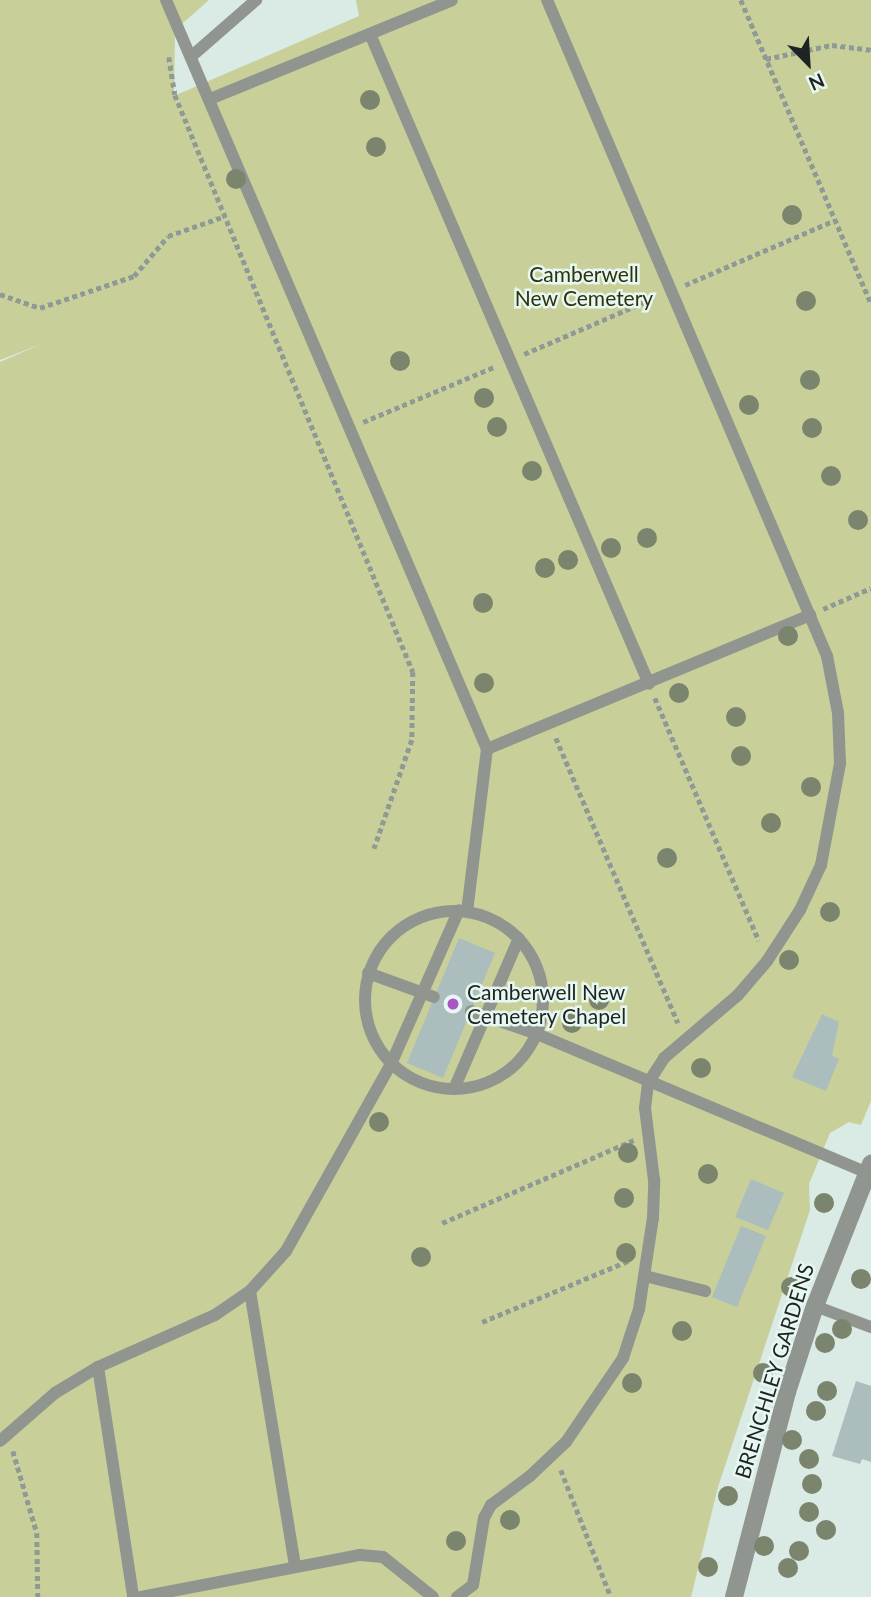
<!DOCTYPE html>
<style>
body{margin:0}
#map{position:relative;width:871px;height:1597px;overflow:hidden;background:#daeae4;font-family:Lato,sans-serif}
div>[style]{position:absolute}
.green>*{inset:0;background:#c8cf99}
.building>*{inset:0;background:#acbdbe}
.path>*{height:4.5px;margin-top:-2.25px;transform-origin:0;background:repeating-linear-gradient(90deg,#8e9a96 0 5px,transparent 0 8.5px)}
.service>*{height:12px;margin:-6px;padding:0 6px;transform-origin:6px;border-radius:6px;background:#909590}
.service>.ring{margin:-6px;padding:0;box-sizing:content-box;background:none;border:12px solid #909590;border-radius:50%}
.tertiary>*{height:18px;margin:-9px;padding:0 9px;transform-origin:9px;border-radius:9px;background:#909590}
.trees>*{width:20px;height:20px;margin:-10px;border-radius:50%;background:#7b846c}
.dots>*{width:19px;height:19px;translate:-50% -50%;box-sizing:border-box;border:4px solid #e7f7f1;border-radius:50%}
span{translate:-50% -50%;white-space:nowrap;text-align:center;line-height:1.15;-webkit-text-stroke:5px #e7f7f1;paint-order:stroke}
.park-label{font-size:21px;color:#2e310a}
.poi-label{font-size:21px;color:#1e2422}
.left{translate:0 -50%;text-align:left}
.street-label{font-size:21px;color:#1e2422}
.north{position:absolute;left:773px;top:28px;width:70px;height:70px;-webkit-text-stroke:5px #e7f7f1;paint-order:stroke;rotate:156deg;font-size:19px;font-weight:700;line-height:28px;text-align:center;color:#1e2422}
.north::after{content:'';display:block;margin:auto;width:24px;height:32px;background:#1e2422;clip-path:polygon(50% 0,100% 100%,50% 72%,0 100%)}
</style>
<div id="map">
<div class="green">
<i style="clip-path:polygon(0 0,209px 0,175px 30px,174px 96px,359px 16px,356px 0,871px 0,871px 1101px,861px 1125px,849px 1122px,830px 1133px,809px 1184px,810px 1210px,718px 1487px,691px 1597px,0 1597px,0 362px,44px 343px,0 360px)"></i>
</div>
<div class="building">
<i style="clip-path:polygon(459px 938px,495px 953px,443px 1078px,407px 1063px)"></i>
<i style="clip-path:polygon(822px 1014px,839px 1022px,832px 1056px,839px 1059px,826px 1091px,792px 1077px)"></i>
<i style="clip-path:polygon(751px 1179px,784px 1193px,768px 1230px,735px 1217px)"></i>
<i style="clip-path:polygon(741px 1226px,766px 1236px,737px 1307px,712px 1297px)"></i>
<i style="clip-path:polygon(856px 1381px,871px 1386px,871px 1462px,862px 1459px,860px 1464px,832px 1456px)"></i>
</div>
<div class="path">
<i style="left:741px;top:0;width:331px;rotate:66.8deg"></i>
<i style="left:169px;top:57px;width:38px;rotate:81deg"></i>
<i style="left:175px;top:95px;width:624px;rotate:67.58deg"></i>
<i style="left:413px;top:672px;width:68px;rotate:90.8deg"></i>
<i style="left:412px;top:740px;width:115px;rotate:109.2deg"></i>
<i style="left:766px;top:59px;width:67px;rotate:-12deg"></i>
<i style="left:832px;top:45px;width:39px;rotate:7deg"></i>
<i style="left:685px;top:285px;width:163px;rotate:-23.4deg"></i>
<i style="left:0;top:294px;width:42px;rotate:19.3deg"></i>
<i style="left:40px;top:308px;width:99px;rotate:-18.8deg"></i>
<i style="left:134px;top:276px;width:52px;rotate:-49.6deg"></i>
<i style="left:168px;top:236px;width:60px;rotate:-19.3deg"></i>
<i style="left:524px;top:354px;width:142px;rotate:-23.3deg"></i>
<i style="left:363px;top:422px;width:142px;rotate:-22.8deg"></i>
<i style="left:823px;top:609px;width:52px;rotate:-23.6deg"></i>
<i style="left:655px;top:698px;width:264px;rotate:66.8deg"></i>
<i style="left:556px;top:738px;width:310px;rotate:66.8deg"></i>
<i style="left:442px;top:1223px;width:209px;rotate:-23.4deg"></i>
<i style="left:482px;top:1322px;width:160px;rotate:-22.7deg"></i>
<i style="left:13px;top:1451px;width:85px;rotate:73.7deg"></i>
<i style="left:37px;top:1533px;width:64px;rotate:89.1deg"></i>
<i style="left:561px;top:1470px;width:136px;rotate:68.5deg"></i>
</div>
<div class="service">
<i style="left:166px;top:0;width:815px;rotate:66.8deg"></i>
<i style="left:487px;top:749px;width:163px;rotate:97deg"></i>
<i style="left:370px;top:34px;width:707px;rotate:66.77deg"></i>
<i style="left:193px;top:55px;width:84px;rotate:-41.1deg"></i>
<i style="left:210px;top:99px;width:261px;rotate:-22.2deg"></i>
<i style="left:487px;top:749px;width:350px;rotate:-22.5deg"></i>
<i class="ring" style="left:365px;top:911px;width:166px;height:166px"></i>
<i style="left:368px;top:973px;width:70px;rotate:20deg"></i>
<i style="left:471px;top:1011px;width:70px;rotate:19.2deg"></i>
<i style="left:537px;top:1034px;width:358px;rotate:22.8deg"></i>
<i style="left:454px;top:1089px;width:164px;rotate:-66.7deg"></i>
<i style="left:645px;top:1276px;width:62px;rotate:14deg"></i>
<i style="left:250px;top:1291px;width:279px;rotate:80.7deg"></i>
<i style="left:815px;top:1306px;width:60px;rotate:20.6deg"></i>
<i style="left:98px;top:1367px;width:233px;rotate:81.3deg"></i>
<i style="left:0;top:1441px;width:73px;rotate:-41.1deg"></i>
<i style="left:55px;top:1393px;width:50px;rotate:-31.2deg"></i>
<i style="left:98px;top:1367px;width:128px;rotate:-24deg"></i>
<i style="left:215px;top:1315px;width:42px;rotate:-34.4deg"></i>
<i style="left:250px;top:1291px;width:54px;rotate:-48deg"></i>
<i style="left:286px;top:1251px;width:214px;rotate:-60.7deg"></i>
<i style="left:391px;top:1064px;width:168px;rotate:-66.2deg"></i>
<i style="left:141px;top:1597px;width:223px;rotate:-10.9deg"></i>
<i style="left:360px;top:1555px;width:23px;rotate:5deg"></i>
<i style="left:383px;top:1557px;width:64px;rotate:38.7deg"></i>
<i style="left:457px;top:1597px;width:20px;rotate:-37deg"></i>
<i style="left:473px;top:1585px;width:68px;rotate:-80.7deg"></i>
<i style="left:484px;top:1518px;width:15px;rotate:-62deg"></i>
<i style="left:491px;top:1505px;width:49px;rotate:-36.6deg"></i>
<i style="left:530px;top:1476px;width:50px;rotate:-43.4deg"></i>
<i style="left:566px;top:1442px;width:102px;rotate:-55.8deg"></i>
<i style="left:623px;top:1358px;width:52px;rotate:-71.9deg"></i>
<i style="left:639px;top:1309px;width:92px;rotate:-81.3deg"></i>
<i style="left:653px;top:1218px;width:38px;rotate:-88deg"></i>
<i style="left:654px;top:1180px;width:73px;rotate:-97.1deg"></i>
<i style="left:645px;top:1108px;width:25px;rotate:-83deg"></i>
<i style="left:648px;top:1083px;width:30px;rotate:-57deg"></i>
<i style="left:664px;top:1058px;width:97px;rotate:-40.4deg"></i>
<i style="left:738px;top:995px;width:45px;rotate:-49.5deg"></i>
<i style="left:767px;top:961px;width:61px;rotate:-57.1deg"></i>
<i style="left:800px;top:910px;width:50px;rotate:-65deg"></i>
<i style="left:821px;top:865px;width:104px;rotate:-79.4deg"></i>
<i style="left:840px;top:763px;width:50px;rotate:-92.3deg"></i>
<i style="left:838px;top:713px;width:58px;rotate:-100.9deg"></i>
<i style="left:827px;top:656px;width:713px;rotate:-113.11deg"></i>
</div>
<div class="tertiary">
<i style="left:734px;top:1597px;width:212px;rotate:-75.5deg"></i>
<i style="left:787px;top:1392px;width:90px;rotate:-72deg"></i>
<i style="left:815px;top:1306px;width:153px;rotate:-68.5deg"></i>
</div>
<div class="trees">
<i style="left:370px;top:100px"></i>
<i style="left:376px;top:147px"></i>
<i style="left:236px;top:179px"></i>
<i style="left:792px;top:215px"></i>
<i style="left:806px;top:301px"></i>
<i style="left:400px;top:361px"></i>
<i style="left:810px;top:380px"></i>
<i style="left:484px;top:398px"></i>
<i style="left:749px;top:405px"></i>
<i style="left:497px;top:427px"></i>
<i style="left:812px;top:428px"></i>
<i style="left:532px;top:471px"></i>
<i style="left:831px;top:476px"></i>
<i style="left:858px;top:520px"></i>
<i style="left:647px;top:538px"></i>
<i style="left:611px;top:548px"></i>
<i style="left:568px;top:560px"></i>
<i style="left:545px;top:568px"></i>
<i style="left:483px;top:603px"></i>
<i style="left:788px;top:636px"></i>
<i style="left:484px;top:683px"></i>
<i style="left:679px;top:693px"></i>
<i style="left:736px;top:717px"></i>
<i style="left:741px;top:756px"></i>
<i style="left:811px;top:787px"></i>
<i style="left:771px;top:823px"></i>
<i style="left:667px;top:858px"></i>
<i style="left:830px;top:912px"></i>
<i style="left:789px;top:960px"></i>
<i style="left:599px;top:1000px"></i>
<i style="left:572px;top:1023px"></i>
<i style="left:701px;top:1068px"></i>
<i style="left:379px;top:1122px"></i>
<i style="left:628px;top:1153px"></i>
<i style="left:708px;top:1174px"></i>
<i style="left:624px;top:1198px"></i>
<i style="left:824px;top:1203px"></i>
<i style="left:626px;top:1253px"></i>
<i style="left:421px;top:1257px"></i>
<i style="left:861px;top:1279px"></i>
<i style="left:791px;top:1287px"></i>
<i style="left:842px;top:1329px"></i>
<i style="left:682px;top:1331px"></i>
<i style="left:825px;top:1343px"></i>
<i style="left:763px;top:1373px"></i>
<i style="left:632px;top:1383px"></i>
<i style="left:827px;top:1391px"></i>
<i style="left:816px;top:1411px"></i>
<i style="left:792px;top:1440px"></i>
<i style="left:809px;top:1459px"></i>
<i style="left:812px;top:1484px"></i>
<i style="left:728px;top:1496px"></i>
<i style="left:809px;top:1512px"></i>
<i style="left:510px;top:1520px"></i>
<i style="left:826px;top:1530px"></i>
<i style="left:456px;top:1541px"></i>
<i style="left:764px;top:1546px"></i>
<i style="left:799px;top:1551px"></i>
<i style="left:708px;top:1567px"></i>
<i style="left:788px;top:1568px"></i>
</div>
<div class="dots">
<i style="left:453px;top:1004px;background:#aa56c5"></i>
</div>
<div class="park-label">
<span style="left:584px;top:286px">Camberwell<br>New Cemetery</span>
</div>
<div class="poi-label">
<span class="left" style="left:467px;top:1004px">Camberwell New<br>Cemetery Chapel</span>
</div>
<div class="street-label">
<span style="left:774px;top:1371px;rotate:-73deg">BRENCHLEY GARDENS</span>
</div>
<div class="north">N</div>
</div>
